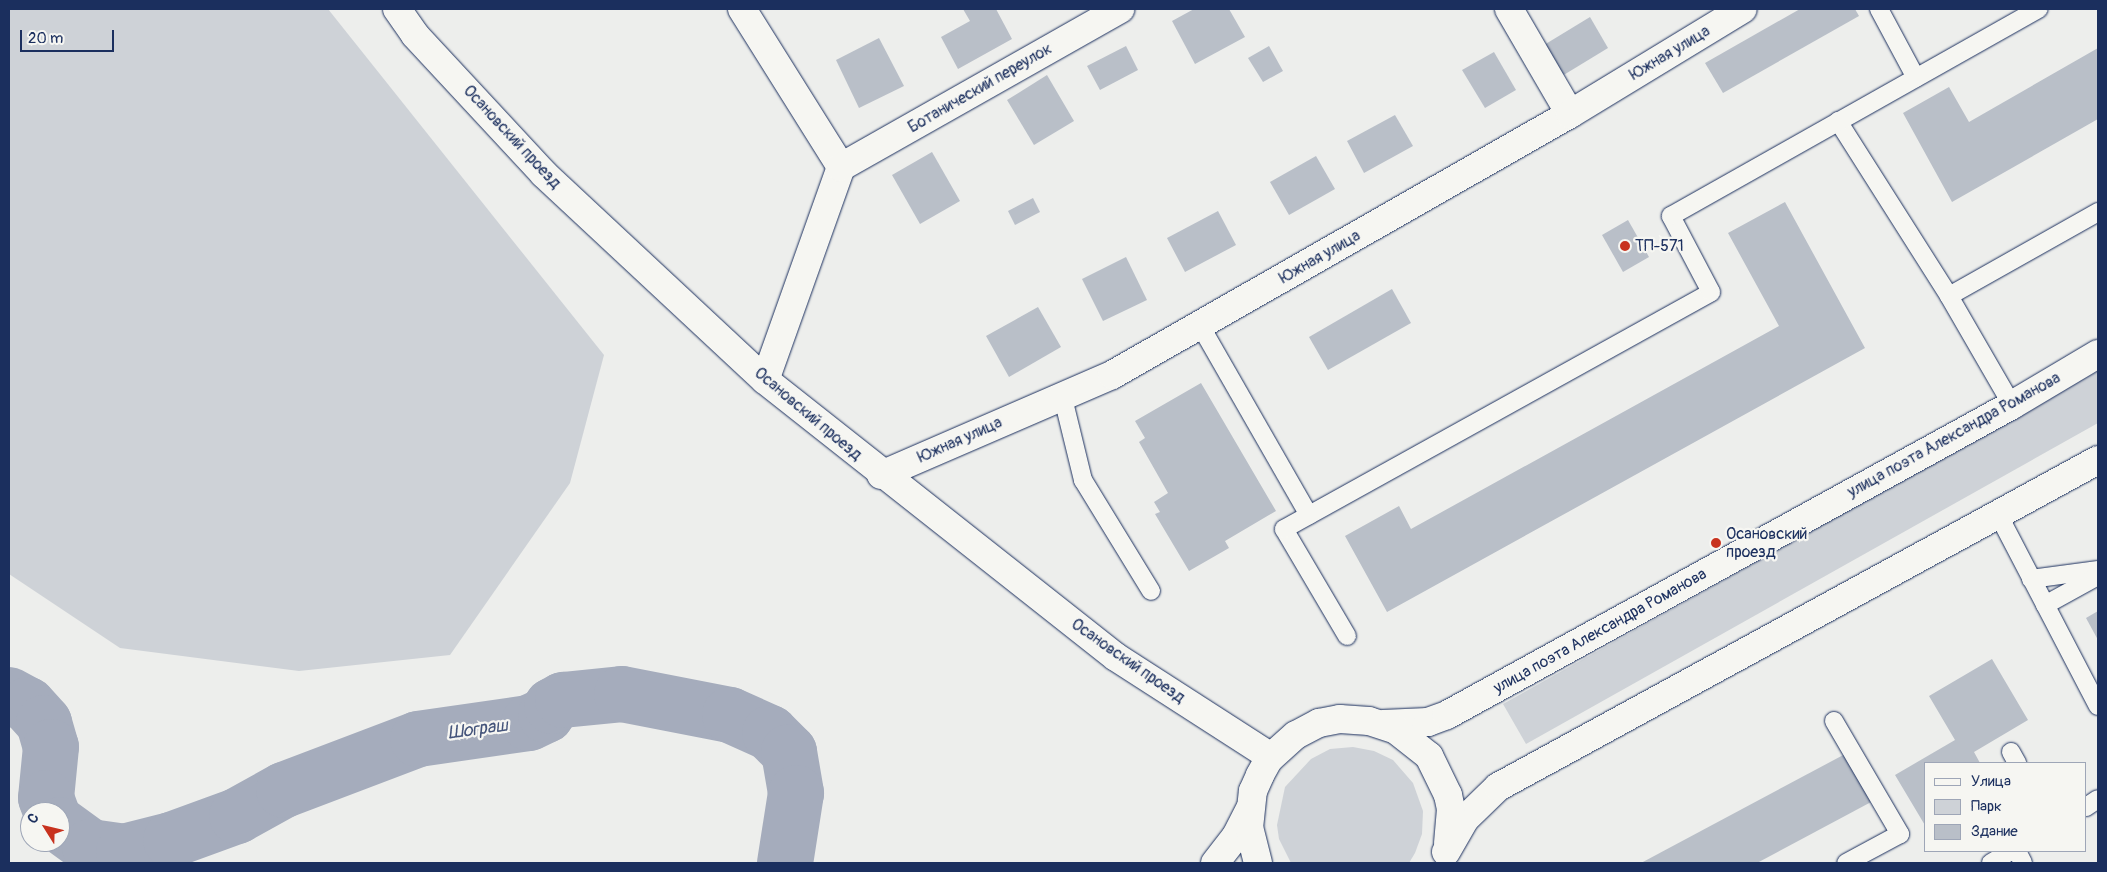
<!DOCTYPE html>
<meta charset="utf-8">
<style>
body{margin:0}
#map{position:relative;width:2107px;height:872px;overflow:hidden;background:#edeeec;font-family:Pangolin,sans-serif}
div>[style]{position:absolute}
.green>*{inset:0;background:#ced2d7}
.river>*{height:56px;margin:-28px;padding:0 28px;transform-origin:28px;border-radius:28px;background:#a5acbc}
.building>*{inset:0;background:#b9bfc8}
.roads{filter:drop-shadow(0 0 1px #1b2f5e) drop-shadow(0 0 1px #1b2f5e)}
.service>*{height:18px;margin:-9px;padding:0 9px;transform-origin:9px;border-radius:9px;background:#f6f6f2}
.minor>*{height:28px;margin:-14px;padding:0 14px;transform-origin:14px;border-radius:14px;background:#f6f6f2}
.secondary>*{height:28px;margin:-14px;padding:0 14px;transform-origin:14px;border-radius:14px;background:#f6f6f2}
.dots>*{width:14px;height:14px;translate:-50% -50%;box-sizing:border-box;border:2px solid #f6f6f2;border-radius:50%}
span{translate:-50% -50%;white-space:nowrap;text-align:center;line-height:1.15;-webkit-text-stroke:4.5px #f6f6f2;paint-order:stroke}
.street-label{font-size:16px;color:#1b2f5e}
.poi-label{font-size:16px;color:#1b2f5e}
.left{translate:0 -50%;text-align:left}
.water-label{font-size:18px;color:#44547a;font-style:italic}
.frame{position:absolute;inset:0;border:10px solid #1b2f5e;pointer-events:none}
.legend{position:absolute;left:1924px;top:762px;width:162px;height:90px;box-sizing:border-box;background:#f6f6f2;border:1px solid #9ea6b7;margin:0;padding:6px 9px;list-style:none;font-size:15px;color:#1b2f5e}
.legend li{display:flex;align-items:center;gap:10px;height:25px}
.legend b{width:25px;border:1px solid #9ea6b7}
.north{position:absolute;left:20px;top:802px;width:50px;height:50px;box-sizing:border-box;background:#f6f6f2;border:1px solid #9ea6b7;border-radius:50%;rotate:306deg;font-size:14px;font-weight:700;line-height:20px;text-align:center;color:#1b2f5e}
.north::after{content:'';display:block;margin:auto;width:18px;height:22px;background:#c8321e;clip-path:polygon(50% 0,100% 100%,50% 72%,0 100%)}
.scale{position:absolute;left:20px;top:30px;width:94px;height:22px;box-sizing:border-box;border:2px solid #1b2f5e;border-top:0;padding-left:6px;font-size:15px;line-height:18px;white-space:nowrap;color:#1b2f5e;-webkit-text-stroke:4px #f6f6f2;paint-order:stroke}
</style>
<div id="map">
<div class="green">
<i style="clip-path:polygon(9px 9px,328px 9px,604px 355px,570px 483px,450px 655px,299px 671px,120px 648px,9px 574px)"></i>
<i style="clip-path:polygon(2098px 371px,2098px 423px,1526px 744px,1503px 704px)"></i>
<i style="clip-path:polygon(1353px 747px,1374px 751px,1393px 760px,1413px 783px,1423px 811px,1422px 834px,1415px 853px,1409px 863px,1291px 863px,1279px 839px,1277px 825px,1285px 787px,1311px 759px,1330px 749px)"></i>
</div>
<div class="river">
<i style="left:9px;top:695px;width:21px;rotate:28deg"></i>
<i style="left:28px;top:705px;width:24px;rotate:48deg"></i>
<i style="left:44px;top:723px;width:25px;rotate:74deg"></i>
<i style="left:51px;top:747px;width:51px;rotate:95.6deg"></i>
<i style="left:46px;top:798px;width:15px;rotate:70deg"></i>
<i style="left:60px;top:825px;width:37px;rotate:36deg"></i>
<i style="left:90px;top:847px;width:34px;rotate:8deg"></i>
<i style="left:124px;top:852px;width:49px;rotate:-14.3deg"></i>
<i style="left:171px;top:840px;width:70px;rotate:-20deg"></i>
<i style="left:237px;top:816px;width:54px;rotate:-29deg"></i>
<i style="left:284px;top:790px;width:143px;rotate:-20.8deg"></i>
<i style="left:418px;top:739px;width:112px;rotate:-8.2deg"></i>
<i style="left:529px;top:723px;width:19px;rotate:-25deg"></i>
<i style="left:546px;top:715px;width:11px;rotate:-56deg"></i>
<i style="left:552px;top:706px;width:13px;rotate:-29deg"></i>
<i style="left:563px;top:700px;width:59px;rotate:-5.8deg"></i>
<i style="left:622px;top:694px;width:110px;rotate:11deg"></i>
<i style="left:730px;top:715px;width:44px;rotate:24.2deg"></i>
<i style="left:770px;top:733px;width:27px;rotate:45deg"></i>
<i style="left:789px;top:752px;width:42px;rotate:80.3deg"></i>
<i style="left:796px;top:793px;width:71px;rotate:98.9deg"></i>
</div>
<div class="building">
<i style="clip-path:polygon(963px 9px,996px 9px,1012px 39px,958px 69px,941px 37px,970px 21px)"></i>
<i style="clip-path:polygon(1194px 9px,1229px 9px,1245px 37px,1195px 64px,1172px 21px)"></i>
<i style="clip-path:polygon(1800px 9px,1855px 9px,1859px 16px,1723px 93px,1705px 63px)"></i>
<i style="clip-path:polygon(1590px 17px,1608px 48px,1562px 76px,1544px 45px)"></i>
<i style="clip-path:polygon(879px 38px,904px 86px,859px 108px,836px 60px)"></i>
<i style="clip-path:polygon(1126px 46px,1138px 70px,1100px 90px,1087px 66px)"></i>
<i style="clip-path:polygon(1269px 46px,1283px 71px,1263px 82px,1248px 58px)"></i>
<i style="clip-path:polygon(2098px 48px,2098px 119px,1952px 202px,1903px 113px,1949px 87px,1969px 122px)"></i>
<i style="clip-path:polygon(1494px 52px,1516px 90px,1485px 108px,1462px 70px)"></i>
<i style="clip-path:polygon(1047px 75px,1074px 121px,1034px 145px,1007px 100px)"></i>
<i style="clip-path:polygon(1395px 115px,1413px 146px,1364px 173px,1347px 141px)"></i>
<i style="clip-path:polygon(932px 152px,960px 201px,920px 224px,892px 175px)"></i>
<i style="clip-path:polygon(1316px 156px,1335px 189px,1289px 215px,1270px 182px)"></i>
<i style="clip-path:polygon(1033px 198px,1040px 212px,1015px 225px,1008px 211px)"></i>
<i style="clip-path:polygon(1785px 202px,1865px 348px,1387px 612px,1345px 536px,1399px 506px,1411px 529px,1779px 326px,1728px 233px)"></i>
<i style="clip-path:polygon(1218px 211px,1236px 245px,1185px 272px,1167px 238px)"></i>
<i style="clip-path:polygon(1628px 220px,1649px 257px,1623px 272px,1602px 235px)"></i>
<i style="clip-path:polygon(1126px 257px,1147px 300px,1103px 321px,1082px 279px)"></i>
<i style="clip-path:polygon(1392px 289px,1411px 323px,1328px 370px,1309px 337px)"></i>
<i style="clip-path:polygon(1038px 307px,1061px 347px,1009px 377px,986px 336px)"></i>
<i style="clip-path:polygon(1201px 383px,1276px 511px,1225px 541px,1229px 548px,1189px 571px,1155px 514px,1160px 512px,1154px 502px,1168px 493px,1139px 442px,1145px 438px,1135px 421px)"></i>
<i style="clip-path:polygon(2098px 611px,2098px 640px,2086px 618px)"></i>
<i style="clip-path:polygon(1992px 659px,2028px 720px,1974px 752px,1980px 763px,1926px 763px,1926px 827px,1895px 775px,1955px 740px,1929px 696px)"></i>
<i style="clip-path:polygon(1847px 753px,1873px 801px,1757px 863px,1641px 863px)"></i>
</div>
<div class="roads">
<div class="service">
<i style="left:1879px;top:9px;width:78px;rotate:61.8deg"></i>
<i style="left:1838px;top:121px;width:207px;rotate:57.6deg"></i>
<i style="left:1949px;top:296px;width:126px;rotate:60deg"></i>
<i style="left:1949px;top:296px;width:171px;rotate:-29.4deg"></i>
<i style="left:1200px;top:325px;width:219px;rotate:60.2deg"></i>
<i style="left:1062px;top:394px;width:89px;rotate:76.3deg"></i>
<i style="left:1083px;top:480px;width:130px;rotate:58.5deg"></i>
<i style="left:1999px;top:516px;width:214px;rotate:62.5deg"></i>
<i style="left:2031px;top:579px;width:68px;rotate:-7.7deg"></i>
<i style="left:2045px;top:605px;width:60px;rotate:-28.7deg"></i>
<i style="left:1347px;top:636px;width:124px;rotate:-120.5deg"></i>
<i style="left:1284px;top:529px;width:488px;rotate:-29deg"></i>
<i style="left:1711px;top:292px;width:86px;rotate:-117.8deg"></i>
<i style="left:1671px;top:216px;width:422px;rotate:-29.4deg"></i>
<i style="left:1834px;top:721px;width:131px;rotate:59.7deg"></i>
<i style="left:1900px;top:834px;width:61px;rotate:151.8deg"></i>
<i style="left:2011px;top:752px;width:13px;rotate:61deg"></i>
<i style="left:2086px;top:807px;width:14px;rotate:-34deg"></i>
<i style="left:2017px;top:851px;width:13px;rotate:63deg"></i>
<i style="left:1991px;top:863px;width:23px;rotate:-31deg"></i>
</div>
<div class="minor">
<i style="left:397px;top:9px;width:32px;rotate:55deg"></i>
<i style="left:415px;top:35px;width:190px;rotate:47.1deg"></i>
<i style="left:544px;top:174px;width:302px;rotate:43deg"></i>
<i style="left:765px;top:380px;width:447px;rotate:38.3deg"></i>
<i style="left:1116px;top:657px;width:184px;rotate:32.8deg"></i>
<i style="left:742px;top:9px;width:186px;rotate:57.9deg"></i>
<i style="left:841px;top:167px;width:226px;rotate:109.6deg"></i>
<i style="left:1509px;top:9px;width:121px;rotate:59.8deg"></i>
<i style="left:841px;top:167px;width:321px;rotate:-29.5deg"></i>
<i style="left:881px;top:475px;width:252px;rotate:-23.4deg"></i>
<i style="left:1112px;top:375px;width:527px;rotate:-29.68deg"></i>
<i style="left:1570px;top:114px;width:202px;rotate:-31.3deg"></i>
</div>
<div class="secondary">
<i style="left:1383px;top:724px;width:45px;rotate:-2.5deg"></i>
<i style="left:1428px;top:722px;width:20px;rotate:-20deg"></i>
<i style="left:1447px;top:715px;width:644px;rotate:-28.75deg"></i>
<i style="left:2012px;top:405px;width:100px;rotate:-30.7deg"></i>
<i style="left:1446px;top:852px;width:38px;rotate:-60deg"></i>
<i style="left:1465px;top:819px;width:46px;rotate:-44.1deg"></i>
<i style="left:1498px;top:787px;width:683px;rotate:-28.59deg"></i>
<i style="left:1215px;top:863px;width:34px;rotate:-52deg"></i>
<i style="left:1236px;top:836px;width:30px;rotate:-63deg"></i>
<i style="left:1258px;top:863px;width:36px;rotate:-104deg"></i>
<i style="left:1249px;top:828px;width:37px;rotate:-84deg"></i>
<i style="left:1253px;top:791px;width:17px;rotate:-66deg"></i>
<i style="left:1260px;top:775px;width:18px;rotate:-61deg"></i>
<i style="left:1269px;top:759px;width:36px;rotate:-42deg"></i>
<i style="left:1296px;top:735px;width:26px;rotate:-28deg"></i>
<i style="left:1319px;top:723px;width:21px;rotate:-11deg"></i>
<i style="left:1340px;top:719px;width:29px;rotate:4deg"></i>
<i style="left:1369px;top:721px;width:28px;rotate:18deg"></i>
<i style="left:1396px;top:730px;width:42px;rotate:38.2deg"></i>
<i style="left:1429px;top:756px;width:43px;rotate:64deg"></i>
<i style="left:1448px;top:795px;width:14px;rotate:78deg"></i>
<i style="left:1451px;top:809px;width:34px;rotate:95deg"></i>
</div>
</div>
<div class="dots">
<i style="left:1625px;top:246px;background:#c8321e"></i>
<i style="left:1716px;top:543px;background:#c8321e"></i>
</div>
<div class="street-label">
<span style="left:1670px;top:53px;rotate:-31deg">Южная улица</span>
<span style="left:980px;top:88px;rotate:-30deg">Ботанический переулок</span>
<span style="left:512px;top:137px;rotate:47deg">Осановский проезд</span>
<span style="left:1320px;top:257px;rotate:-30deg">Южная улица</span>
<span style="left:808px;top:414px;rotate:40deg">Осановский проезд</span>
<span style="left:1954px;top:435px;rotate:-29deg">улица поэта Александра Романова</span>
<span style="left:960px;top:440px;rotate:-24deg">Южная улица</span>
<span style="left:1600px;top:631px;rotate:-29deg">улица поэта Александра Романова</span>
<span style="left:1128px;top:661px;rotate:35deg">Осановский проезд</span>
</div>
<div class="poi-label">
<span class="left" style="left:1635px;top:246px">ТП-571</span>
<span class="left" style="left:1726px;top:543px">Осановский<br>проезд</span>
</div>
<div class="water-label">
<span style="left:478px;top:730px;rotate:-8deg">Шограш</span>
</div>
<div class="frame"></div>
<ul class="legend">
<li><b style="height:6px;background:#f6f6f2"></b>Улица</li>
<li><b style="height:14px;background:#ced2d7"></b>Парк</li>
<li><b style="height:14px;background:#b9bfc8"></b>Здание</li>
</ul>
<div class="north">С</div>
<div class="scale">20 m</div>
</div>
